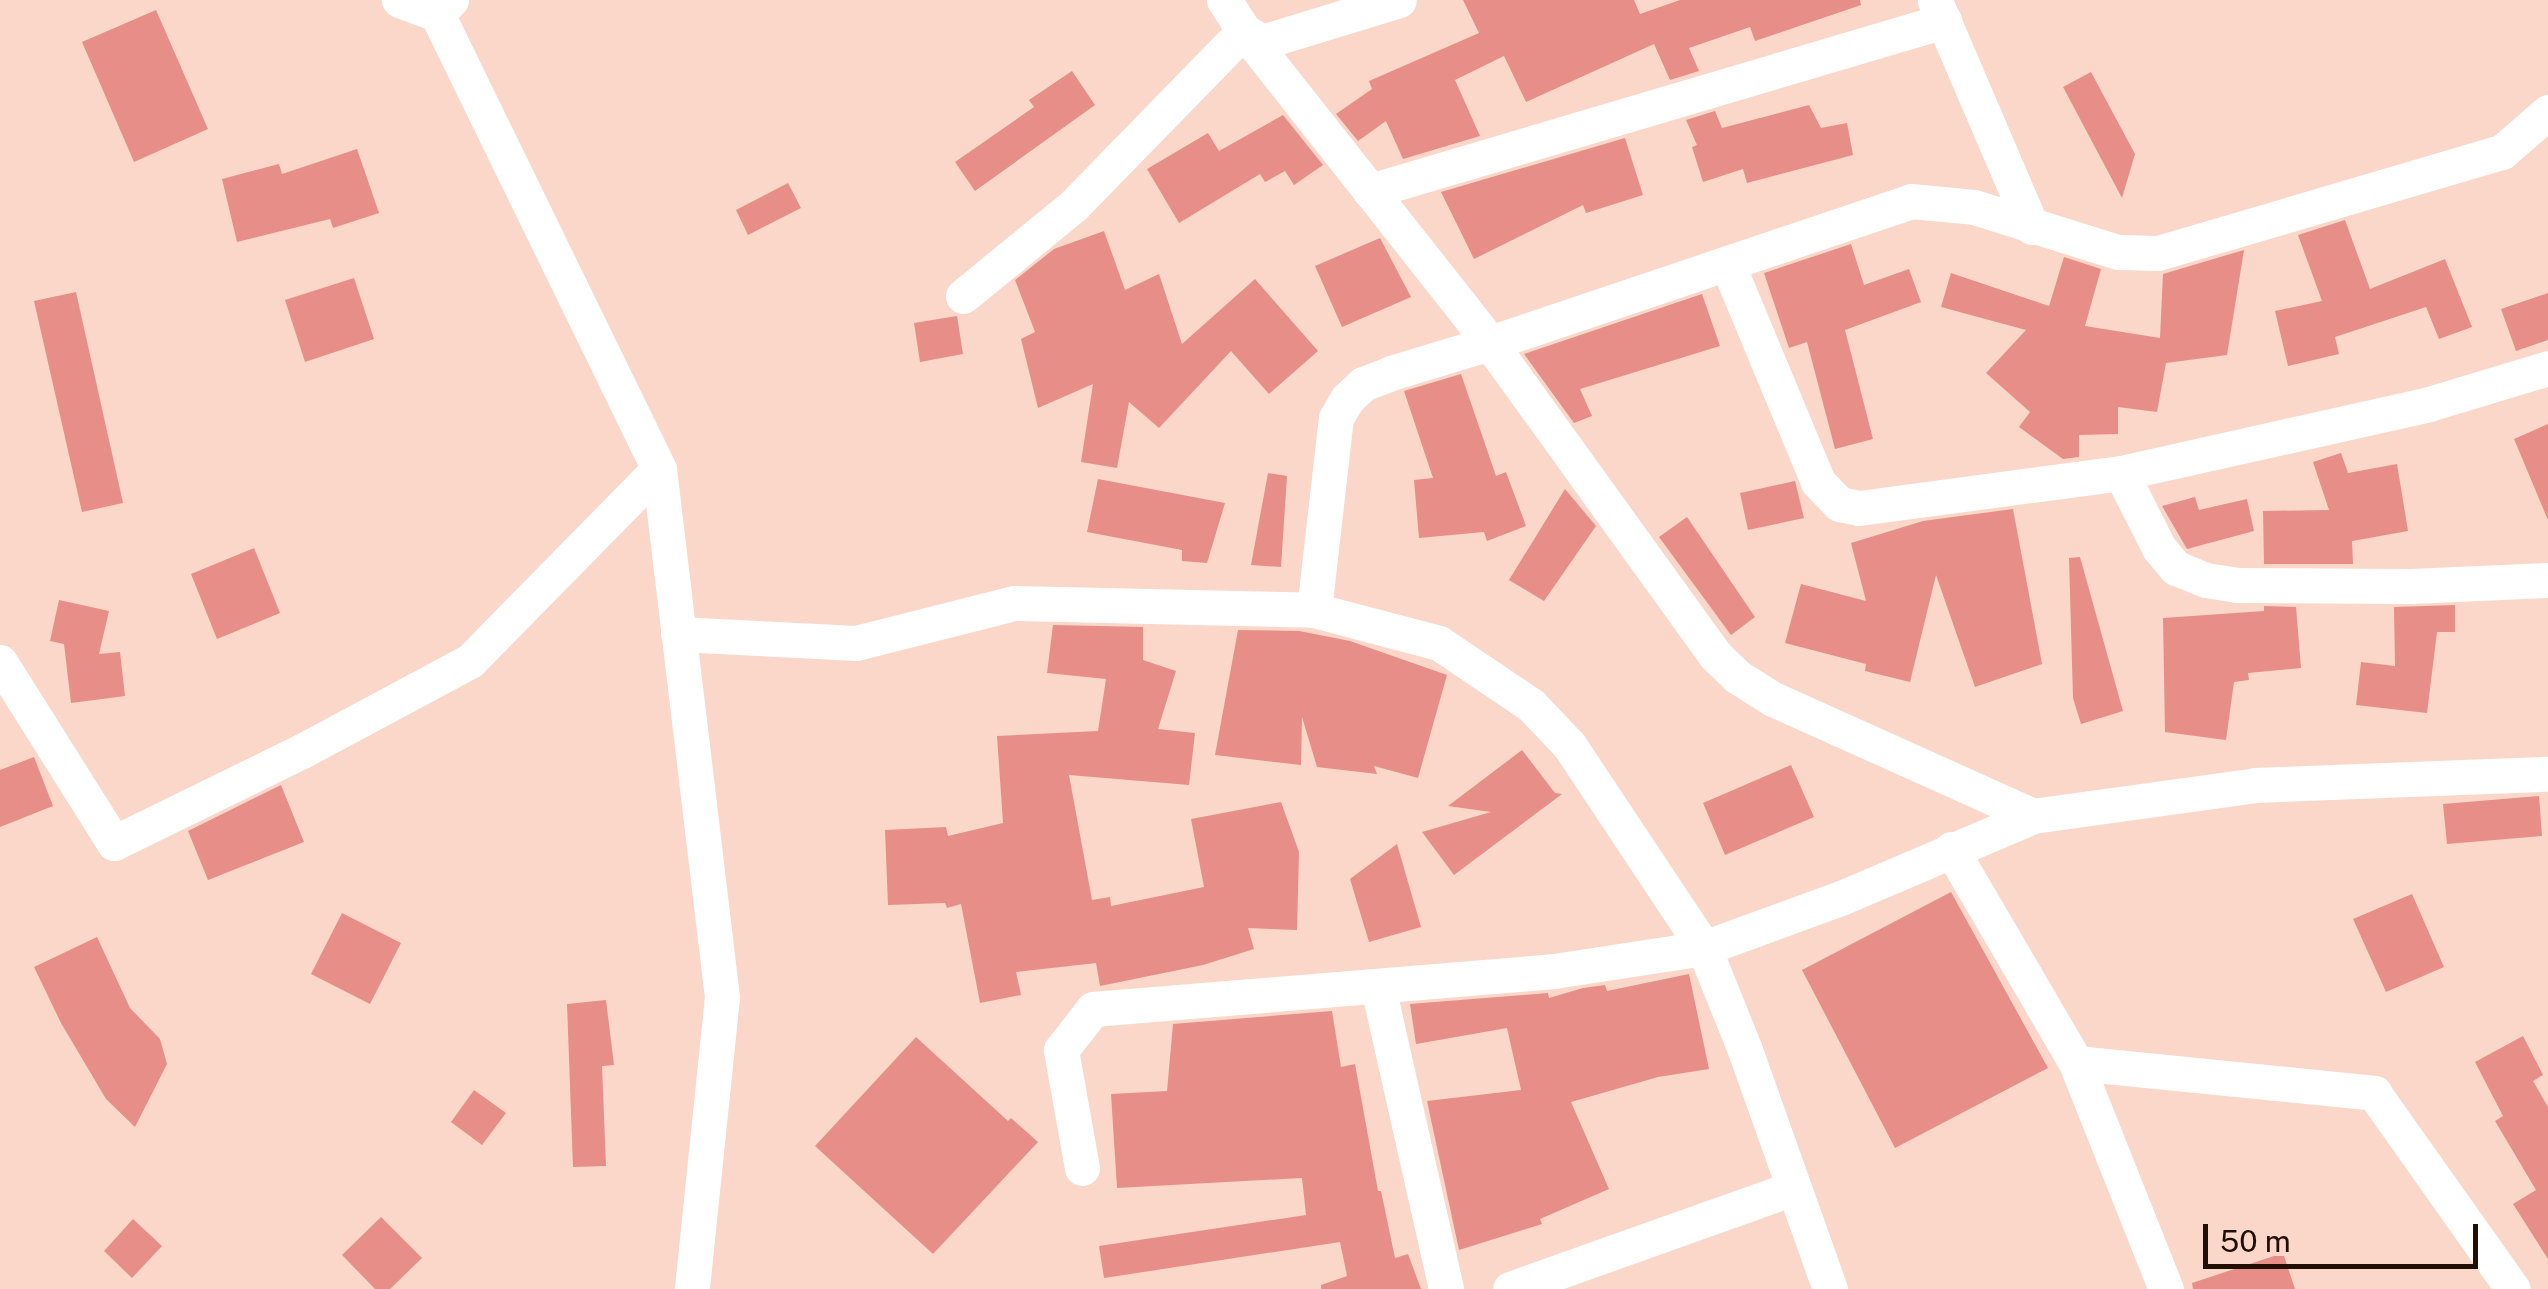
<!DOCTYPE html>
<style>
body{margin:0}
#map{position:relative;width:2548px;height:1289px;overflow:hidden;background:#fad7c8;font-family:"Public Sans",sans-serif}
div>[style]{position:absolute}
.building>*{inset:0;background:#e78e88}
.minor>*{height:35px;margin:-17.5px;padding:0 17.5px;transform-origin:17.5px;border-radius:17.5px;background:#fff}
span{translate:-50% -50%;white-space:nowrap;text-align:center;line-height:1.15;-webkit-text-stroke:8px #fad7c8;paint-order:stroke}
.scale{position:absolute;left:2203px;top:1224px;width:275px;height:45px;box-sizing:border-box;border:5px solid #210e05;border-top:0;padding-left:12px;font-size:30px;line-height:35px;white-space:nowrap;color:#210e05;-webkit-text-stroke:8px #fad7c8;paint-order:stroke}
</style>
<div id="map">
<div class="building">
<i style="clip-path:polygon(1463px 0,1634px 0,1640px 14px,1680px 0,1860px 0,1861px 5px,1755px 41px,1750px 27px,1689px 48px,1699px 71px,1670px 80px,1654px 44px,1526px 102px,1504px 56px,1455px 80px,1480px 136px,1403px 159px,1386px 121px,1358px 141px,1336px 114px,1372px 89px,1369px 81px,1479px 33px)"></i>
<i style="clip-path:polygon(156px 10px,208px 129px,134px 162px,82px 42px)"></i>
<i style="clip-path:polygon(1072px 71px,1095px 105px,975px 191px,955px 162px,1034px 107px,1029px 100px)"></i>
<i style="clip-path:polygon(2091px 72px,2135px 154px,2122px 198px,2063px 87px)"></i>
<i style="clip-path:polygon(1809px 105px,1821px 128px,1847px 123px,1853px 155px,1747px 183px,1743px 169px,1703px 182px,1692px 147px,1697px 145px,1686px 120px,1715px 111px,1722px 128px)"></i>
<i style="clip-path:polygon(1283px 115px,1323px 165px,1294px 185px,1285px 171px,1265px 182px,1260px 174px,1179px 223px,1147px 169px,1208px 133px,1219px 151px)"></i>
<i style="clip-path:polygon(1625px 138px,1643px 195px,1586px 213px,1583px 205px,1474px 259px,1441px 192px)"></i>
<i style="clip-path:polygon(357px 149px,379px 213px,333px 228px,330px 219px,237px 242px,222px 179px,279px 164px,282px 174px)"></i>
<i style="clip-path:polygon(788px 183px,801px 208px,748px 235px,736px 210px)"></i>
<i style="clip-path:polygon(2345px 220px,2370px 289px,2445px 259px,2472px 327px,2439px 339px,2426px 307px,2335px 337px,2339px 354px,2288px 366px,2275px 311px,2322px 301px,2298px 235px)"></i>
<i style="clip-path:polygon(1104px 231px,1125px 290px,1159px 274px,1182px 344px,1255px 279px,1318px 351px,1269px 394px,1231px 351px,1159px 428px,1129px 402px,1117px 468px,1081px 462px,1093px 384px,1038px 408px,1021px 339px,1035px 332px,1015px 280px,1054px 249px)"></i>
<i style="clip-path:polygon(1380px 238px,1411px 297px,1342px 327px,1315px 266px)"></i>
<i style="clip-path:polygon(1851px 244px,1864px 285px,1909px 269px,1921px 302px,1845px 330px,1873px 439px,1835px 449px,1807px 342px,1789px 348px,1764px 273px)"></i>
<i style="clip-path:polygon(2244px 250px,2227px 355px,2166px 363px,2157px 412px,2118px 407px,2118px 434px,2079px 435px,2079px 457px,2063px 459px,2019px 427px,2030px 412px,1986px 373px,2026px 330px,1941px 307px,1951px 273px,2049px 306px,2064px 257px,2101px 269px,2085px 326px,2160px 338px,2163px 274px)"></i>
<i style="clip-path:polygon(354px 278px,374px 339px,305px 362px,285px 300px)"></i>
<i style="clip-path:polygon(76px 292px,123px 503px,82px 512px,34px 301px)"></i>
<i style="clip-path:polygon(2548px 293px,2548px 340px,2516px 351px,2501px 309px)"></i>
<i style="clip-path:polygon(1702px 294px,1720px 346px,1580px 389px,1592px 416px,1574px 423px,1524px 354px)"></i>
<i style="clip-path:polygon(957px 316px,963px 354px,920px 362px,914px 323px)"></i>
<i style="clip-path:polygon(1461px 374px,1496px 476px,1506px 472px,1526px 526px,1487px 541px,1484px 532px,1419px 538px,1414px 480px,1433px 478px,1404px 391px)"></i>
<i style="clip-path:polygon(2548px 424px,2548px 520px,2514px 439px)"></i>
<i style="clip-path:polygon(2341px 453px,2348px 473px,2397px 464px,2408px 531px,2352px 541px,2353px 564px,2264px 564px,2263px 511px,2329px 510px,2313px 462px)"></i>
<i style="clip-path:polygon(1268px 473px,1287px 476px,1281px 567px,1251px 565px)"></i>
<i style="clip-path:polygon(1098px 479px,1225px 503px,1207px 563px,1182px 561px,1182px 550px,1087px 532px)"></i>
<i style="clip-path:polygon(1795px 481px,1804px 518px,1748px 530px,1740px 493px)"></i>
<i style="clip-path:polygon(1565px 489px,1596px 526px,1544px 601px,1509px 580px)"></i>
<i style="clip-path:polygon(2195px 497px,2199px 510px,2247px 499px,2254px 531px,2187px 549px,2162px 506px)"></i>
<i style="clip-path:polygon(2013px 509px,2042px 664px,1975px 687px,1936px 575px,1910px 682px,1865px 671px,1866px 664px,1785px 643px,1801px 584px,1866px 601px,1851px 543px,1923px 521px)"></i>
<i style="clip-path:polygon(1687px 517px,1755px 617px,1731px 635px,1659px 537px)"></i>
<i style="clip-path:polygon(254px 548px,280px 613px,217px 639px,191px 574px)"></i>
<i style="clip-path:polygon(2080px 557px,2123px 711px,2081px 724px,2073px 698px,2069px 558px)"></i>
<i style="clip-path:polygon(59px 600px,109px 611px,99px 654px,120px 652px,125px 696px,71px 703px,64px 644px,50px 641px)"></i>
<i style="clip-path:polygon(2455px 605px,2455px 632px,2437px 632px,2427px 713px,2356px 705px,2361px 662px,2395px 666px,2394px 607px)"></i>
<i style="clip-path:polygon(2264px 606px,2296px 607px,2301px 668px,2248px 673px,2249px 680px,2234px 682px,2226px 740px,2165px 732px,2163px 618px,2264px 611px)"></i>
<i style="clip-path:polygon(1053px 625px,1143px 627px,1143px 660px,1176px 671px,1158px 729px,1195px 733px,1189px 785px,1069px 775px,1092px 900px,1110px 897px,1111px 906px,1204px 887px,1191px 819px,1281px 802px,1299px 852px,1297px 930px,1248px 928px,1254px 949px,1203px 965px,1100px 986px,1096px 963px,1016px 972px,1021px 995px,980px 1003px,961px 904px,947px 908px,945px 903px,888px 905px,885px 830px,946px 827px,948px 836px,1003px 823px,997px 736px,1098px 731px,1106px 679px,1047px 673px)"></i>
<i style="clip-path:polygon(1238px 630px,1299px 631px,1350px 641px,1447px 675px,1418px 778px,1374px 766px,1377px 774px,1317px 767px,1302px 717px,1301px 765px,1215px 755px)"></i>
<i style="clip-path:polygon(1522px 750px,1555px 793px,1562px 794px,1454px 875px,1422px 832px,1491px 812px,1448px 806px)"></i>
<i style="clip-path:polygon(34px 757px,53px 806px,0 827px,0 770px)"></i>
<i style="clip-path:polygon(1791px 765px,1814px 817px,1725px 855px,1703px 803px)"></i>
<i style="clip-path:polygon(281px 785px,304px 842px,208px 880px,188px 831px)"></i>
<i style="clip-path:polygon(2539px 796px,2542px 836px,2447px 844px,2443px 804px)"></i>
<i style="clip-path:polygon(1397px 844px,1421px 927px,1369px 942px,1350px 879px)"></i>
<i style="clip-path:polygon(1951px 892px,2048px 1068px,1895px 1148px,1802px 970px)"></i>
<i style="clip-path:polygon(2412px 894px,2444px 967px,2386px 992px,2353px 919px)"></i>
<i style="clip-path:polygon(342px 913px,401px 943px,370px 1004px,311px 974px)"></i>
<i style="clip-path:polygon(97px 937px,130px 1008px,160px 1039px,167px 1064px,135px 1127px,106px 1099px,61px 1023px,34px 967px)"></i>
<i style="clip-path:polygon(1689px 974px,1709px 1069px,1658px 1077px,1571px 1102px,1609px 1189px,1540px 1219px,1542px 1224px,1459px 1250px,1427px 1101px,1521px 1090px,1507px 1028px,1416px 1044px,1410px 1004px,1548px 993px,1549px 998px,1583px 988px,1605px 985px,1607px 991px)"></i>
<i style="clip-path:polygon(606px 1000px,614px 1065px,602px 1066px,606px 1166px,573px 1167px,567px 1004px)"></i>
<i style="clip-path:polygon(1332px 1011px,1341px 1067px,1355px 1064px,1378px 1191px,1381px 1191px,1395px 1258px,1408px 1254px,1421px 1289px,1321px 1289px,1321px 1285px,1347px 1276px,1340px 1242px,1104px 1278px,1099px 1246px,1306px 1215px,1302px 1178px,1117px 1188px,1111px 1094px,1167px 1091px,1173px 1024px)"></i>
<i style="clip-path:polygon(2523px 1036px,2543px 1075px,2533px 1081px,2548px 1107px,2548px 1259px,2513px 1204px,2536px 1190px,2495px 1121px,2503px 1116px,2475px 1062px)"></i>
<i style="clip-path:polygon(916px 1037px,1008px 1121px,1011px 1118px,1038px 1142px,933px 1254px,815px 1146px)"></i>
<i style="clip-path:polygon(474px 1090px,506px 1113px,482px 1145px,451px 1122px)"></i>
<i style="clip-path:polygon(381px 1217px,422px 1258px,390px 1289px,375px 1289px,342px 1255px)"></i>
<i style="clip-path:polygon(133px 1219px,162px 1246px,132px 1278px,104px 1251px)"></i>
<i style="clip-path:polygon(2283px 1253px,2295px 1289px,2193px 1289px,2192px 1283px)"></i>
</div>
<div class="minor">
<i style="left:399px;top:0;width:40px;rotate:20.2deg"></i>
<i style="left:451px;top:0;width:20px;rotate:135deg"></i>
<i style="left:437px;top:14px;width:506px;rotate:63.99deg"></i>
<i style="left:659px;top:469px;width:532px;rotate:83.2deg"></i>
<i style="left:722px;top:997px;width:294px;rotate:95.9deg"></i>
<i style="left:1224px;top:0;width:37px;rotate:57deg"></i>
<i style="left:1244px;top:31px;width:21px;rotate:31deg"></i>
<i style="left:1262px;top:42px;width:143px;rotate:-17deg"></i>
<i style="left:1935px;top:1px;width:246px;rotate:66.8deg"></i>
<i style="left:1370px;top:191px;width:599px;rotate:-16.5deg"></i>
<i style="left:1727px;top:263px;width:237px;rotate:67.4deg"></i>
<i style="left:1818px;top:482px;width:30px;rotate:46deg"></i>
<i style="left:1839px;top:504px;width:20px;rotate:11deg"></i>
<i style="left:1859px;top:508px;width:264px;rotate:-7.6deg"></i>
<i style="left:2121px;top:473px;width:316px;rotate:-12.6deg"></i>
<i style="left:2429px;top:404px;width:124px;rotate:-16.8deg"></i>
<i style="left:963px;top:296px;width:144px;rotate:-39.3deg"></i>
<i style="left:1074px;top:205px;width:243px;rotate:-45.7deg"></i>
<i style="left:1244px;top:31px;width:397px;rotate:51.7deg"></i>
<i style="left:1490px;top:343px;width:444px;rotate:-18.6deg"></i>
<i style="left:1911px;top:201px;width:63px;rotate:5.4deg"></i>
<i style="left:1974px;top:207px;width:151px;rotate:17.4deg"></i>
<i style="left:2118px;top:252px;width:40px;rotate:1.4deg"></i>
<i style="left:2158px;top:253px;width:359px;rotate:-16.4deg"></i>
<i style="left:2502px;top:152px;width:61px;rotate:-41deg"></i>
<i style="left:2121px;top:473px;width:84px;rotate:63.1deg"></i>
<i style="left:2159px;top:548px;width:26px;rotate:50deg"></i>
<i style="left:2176px;top:568px;width:32px;rotate:22deg"></i>
<i style="left:2206px;top:580px;width:31px;rotate:9deg"></i>
<i style="left:2237px;top:585px;width:174px;rotate:0.3deg"></i>
<i style="left:2411px;top:586px;width:137px;rotate:-2.5deg"></i>
<i style="left:678px;top:634px;width:178px;rotate:2.9deg"></i>
<i style="left:856px;top:643px;width:163px;rotate:-14.2deg"></i>
<i style="left:1014px;top:603px;width:300px;rotate:1.3deg"></i>
<i style="left:0;top:662px;width:214px;rotate:57.8deg"></i>
<i style="left:114px;top:843px;width:209px;rotate:-26.1deg"></i>
<i style="left:302px;top:751px;width:191px;rotate:-28.2deg"></i>
<i style="left:470px;top:661px;width:269px;rotate:-45.5deg"></i>
<i style="left:1951px;top:849px;width:248px;rotate:59.7deg"></i>
<i style="left:2076px;top:1063px;width:243px;rotate:68.3deg"></i>
<i style="left:1378px;top:987px;width:310px;rotate:77.3deg"></i>
<i style="left:2076px;top:1063px;width:300px;rotate:5.7deg"></i>
<i style="left:2374px;top:1093px;width:240px;rotate:54.7deg"></i>
<i style="left:1082px;top:1168px;width:120px;rotate:-100.1deg"></i>
<i style="left:1061px;top:1050px;width:52px;rotate:-52deg"></i>
<i style="left:1093px;top:1009px;width:463px;rotate:-4.7deg"></i>
<i style="left:1554px;top:971px;width:152px;rotate:-8.7deg"></i>
<i style="left:1704px;top:948px;width:244px;rotate:-123.6deg"></i>
<i style="left:1569px;top:745px;width:55px;rotate:-133.5deg"></i>
<i style="left:1531px;top:705px;width:111px;rotate:-146deg"></i>
<i style="left:1439px;top:643px;width:129px;rotate:-165.2deg"></i>
<i style="left:1314px;top:610px;width:193px;rotate:-83.5deg"></i>
<i style="left:1336px;top:418px;width:22px;rotate:-60deg"></i>
<i style="left:1347px;top:399px;width:22px;rotate:-43deg"></i>
<i style="left:1363px;top:384px;width:30px;rotate:-21deg"></i>
<i style="left:1391px;top:373px;width:103px;rotate:-16.9deg"></i>
<i style="left:1490px;top:343px;width:386px;rotate:54.2deg"></i>
<i style="left:1716px;top:656px;width:30px;rotate:44deg"></i>
<i style="left:1738px;top:677px;width:41px;rotate:32.2deg"></i>
<i style="left:1773px;top:699px;width:285px;rotate:24.2deg"></i>
<i style="left:1510px;top:1289px;width:301px;rotate:-19.6deg"></i>
<i style="left:1830px;top:1289px;width:254px;rotate:-109.6deg"></i>
<i style="left:1745px;top:1050px;width:110px;rotate:-111.9deg"></i>
<i style="left:1704px;top:948px;width:146px;rotate:-20.1deg"></i>
<i style="left:1841px;top:898px;width:209px;rotate:-23.1deg"></i>
<i style="left:2033px;top:816px;width:224px;rotate:-7.9deg"></i>
<i style="left:2255px;top:785px;width:293px;rotate:-2.2deg"></i>
</div>
<div class="scale">50 m</div>
</div>
